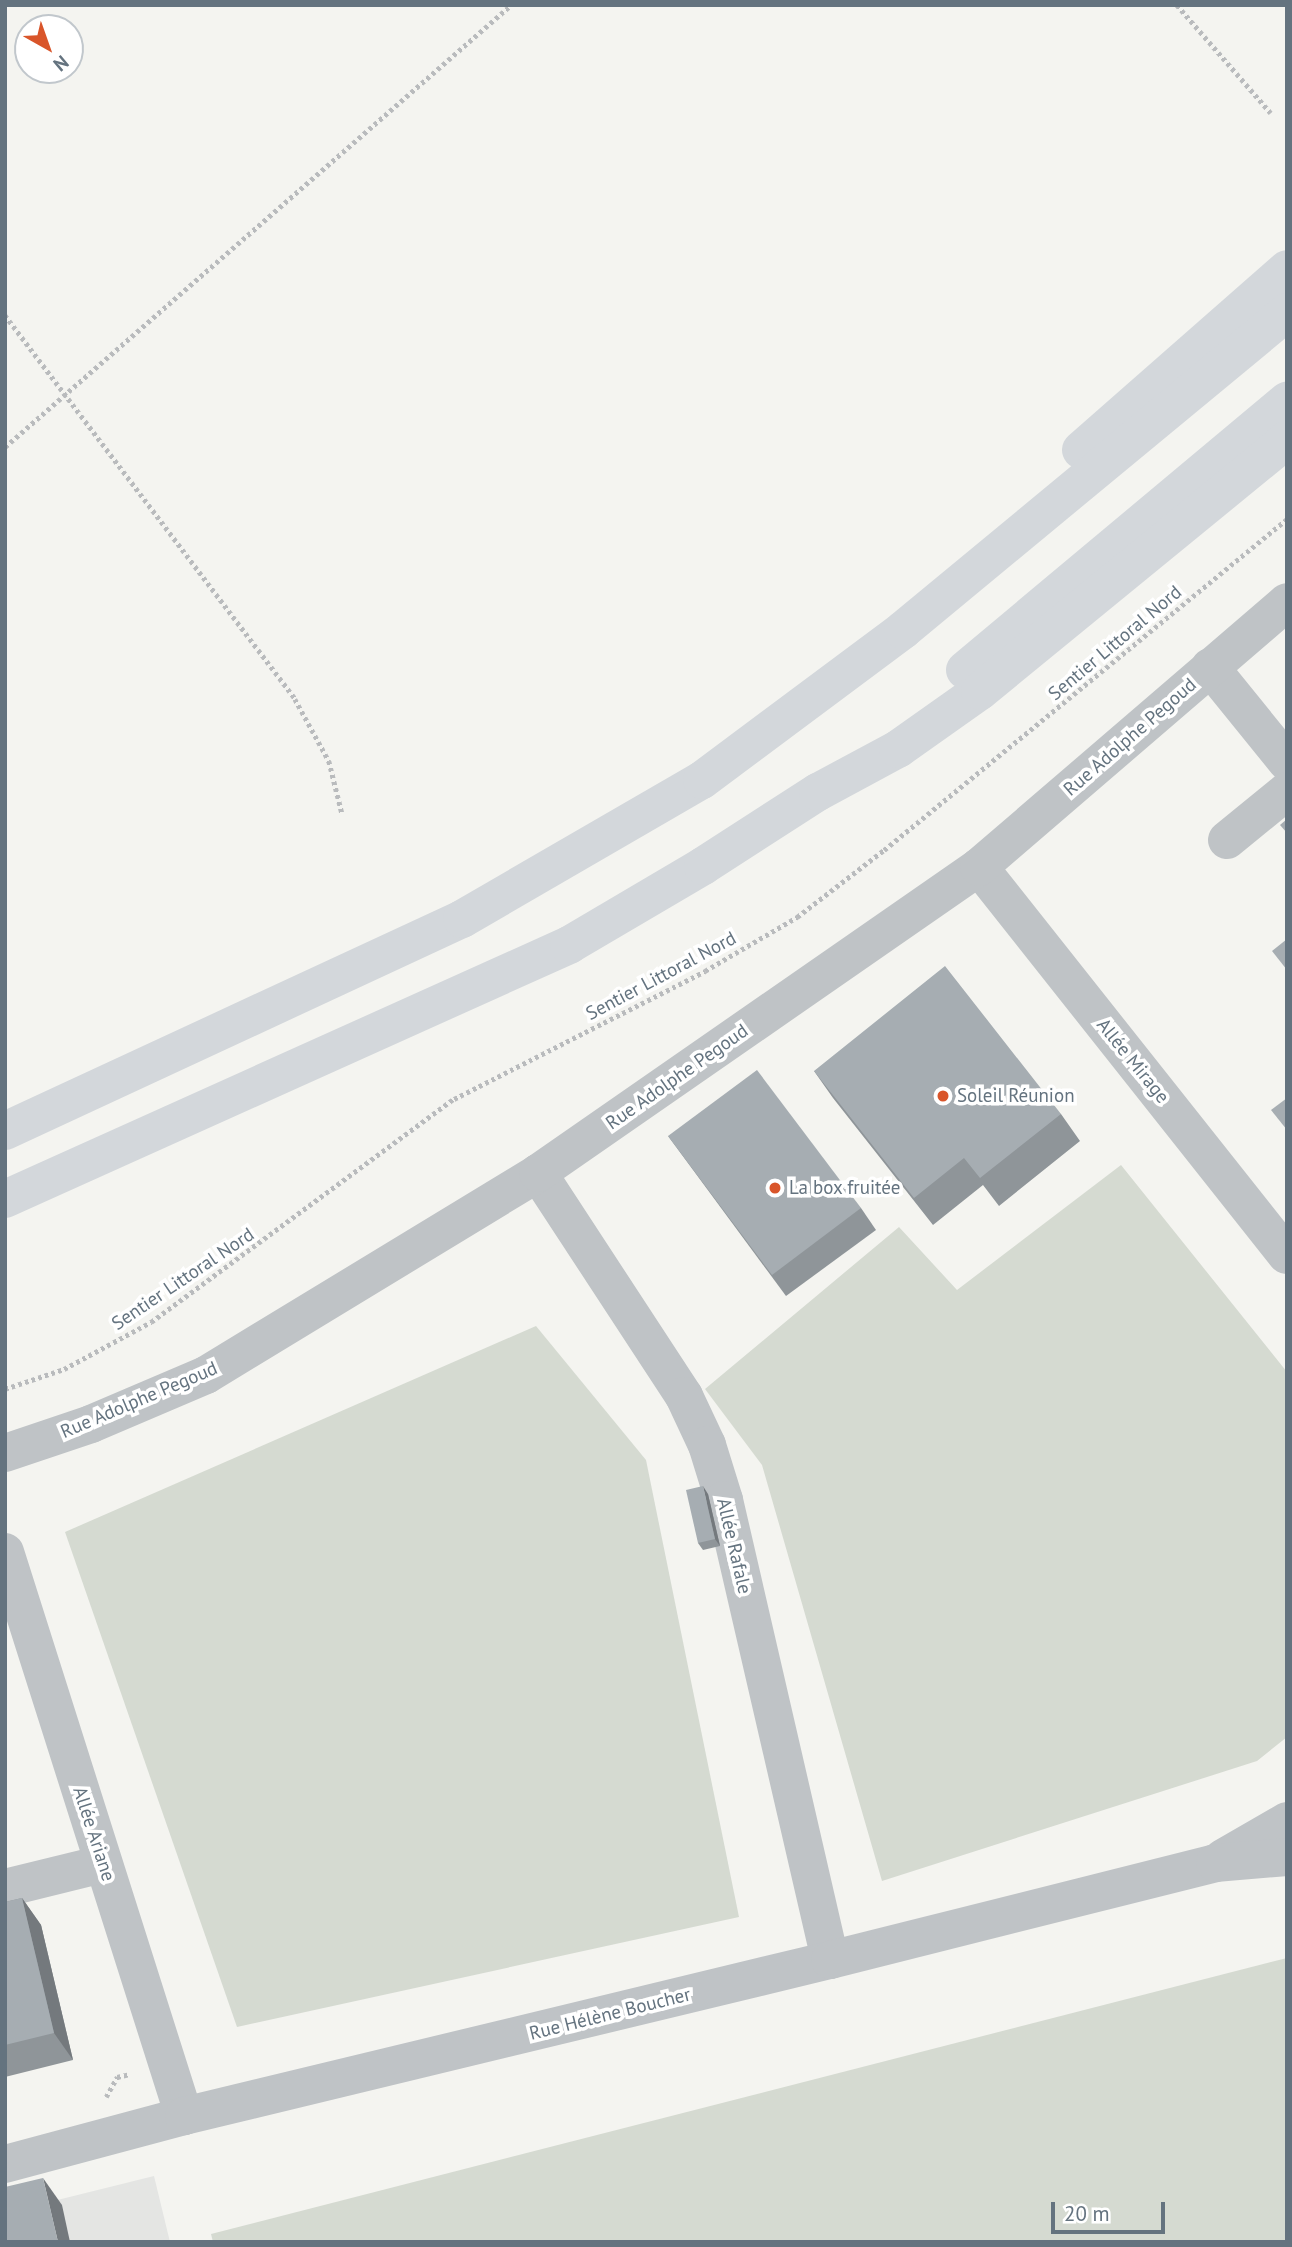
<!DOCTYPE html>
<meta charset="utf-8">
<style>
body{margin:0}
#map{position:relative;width:1292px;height:2247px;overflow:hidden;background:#f4f4f0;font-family:"PT Sans",sans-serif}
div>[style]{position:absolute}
.built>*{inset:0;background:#e4e5e3}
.green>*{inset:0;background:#d5dad1}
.path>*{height:4.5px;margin-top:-2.25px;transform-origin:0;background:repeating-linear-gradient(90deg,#b9bbbd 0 3.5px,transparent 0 7px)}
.minor>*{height:38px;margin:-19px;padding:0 19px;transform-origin:19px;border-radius:19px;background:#bfc3c6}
.highway>*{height:38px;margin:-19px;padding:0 19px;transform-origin:19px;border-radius:19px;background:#d3d7db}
.wall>*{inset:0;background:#8f9599}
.shaded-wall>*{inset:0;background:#74797d}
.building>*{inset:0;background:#a6adb2}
.dots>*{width:19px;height:19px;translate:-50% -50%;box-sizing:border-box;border:4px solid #fff;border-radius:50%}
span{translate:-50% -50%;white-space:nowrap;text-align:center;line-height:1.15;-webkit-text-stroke:7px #fff;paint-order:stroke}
.street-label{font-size:19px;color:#64737f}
.poi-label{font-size:19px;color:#64737f}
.left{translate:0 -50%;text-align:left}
.frame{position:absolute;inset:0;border:7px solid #64737f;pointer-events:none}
.north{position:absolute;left:14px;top:14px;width:70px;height:70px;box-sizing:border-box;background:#fff;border:2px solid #c1c7cc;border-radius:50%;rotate:140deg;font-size:19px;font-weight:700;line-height:28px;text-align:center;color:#64737f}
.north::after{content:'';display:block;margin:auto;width:24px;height:32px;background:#d9552a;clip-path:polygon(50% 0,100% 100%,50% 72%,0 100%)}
.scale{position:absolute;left:1051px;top:2202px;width:114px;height:32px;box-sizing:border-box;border:4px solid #64737f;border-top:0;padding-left:9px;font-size:21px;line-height:24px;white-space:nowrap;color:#64737f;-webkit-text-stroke:5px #fff;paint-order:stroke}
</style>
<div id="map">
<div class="built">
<i style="clip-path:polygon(154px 2176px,170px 2242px,5px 2242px,5px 2213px)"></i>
</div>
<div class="green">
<i style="clip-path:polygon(1121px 1165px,1287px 1372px,1287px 1737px,1257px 1761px,882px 1881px,762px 1465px,705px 1389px,899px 1227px,957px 1290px)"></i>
<i style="clip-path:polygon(536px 1326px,646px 1460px,739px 1917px,237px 2027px,65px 1532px)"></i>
<i style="clip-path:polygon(1287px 1958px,1287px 2242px,213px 2242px,211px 2234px)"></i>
</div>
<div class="path">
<i style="left:1177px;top:5px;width:143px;rotate:49deg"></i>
<i style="left:5px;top:315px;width:481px;rotate:52.9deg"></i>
<i style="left:295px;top:699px;width:71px;rotate:61.3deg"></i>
<i style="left:329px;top:761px;width:54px;rotate:76deg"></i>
<i style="left:5px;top:447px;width:672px;rotate:-41.14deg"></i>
<i style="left:5px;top:1389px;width:62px;rotate:-18.7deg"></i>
<i style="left:64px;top:1369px;width:99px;rotate:-28.4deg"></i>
<i style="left:151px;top:1322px;width:376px;rotate:-36.4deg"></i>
<i style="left:454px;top:1099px;width:282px;rotate:-27deg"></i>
<i style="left:705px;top:971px;width:107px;rotate:-30.4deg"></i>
<i style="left:797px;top:917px;width:110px;rotate:-37.6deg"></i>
<i style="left:884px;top:850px;width:522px;rotate:-39.4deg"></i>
<i style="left:106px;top:2097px;width:23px;rotate:-61deg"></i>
<i style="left:117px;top:2077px;width:13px;rotate:-13deg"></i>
</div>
<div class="minor">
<i style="left:1210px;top:667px;width:122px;rotate:51deg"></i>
<i style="left:1227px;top:840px;width:77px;rotate:-39.2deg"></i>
<i style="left:979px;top:867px;width:495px;rotate:51.6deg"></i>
<i style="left:538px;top:1173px;width:267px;rotate:56.8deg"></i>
<i style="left:684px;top:1396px;width:54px;rotate:64.9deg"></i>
<i style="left:707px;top:1445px;width:58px;rotate:72.8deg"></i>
<i style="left:724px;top:1500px;width:472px;rotate:77deg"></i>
<i style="left:5px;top:1453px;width:91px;rotate:-18.6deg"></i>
<i style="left:91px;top:1424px;width:125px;rotate:-23.1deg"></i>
<i style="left:206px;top:1375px;width:389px;rotate:-31.3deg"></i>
<i style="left:538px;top:1173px;width:537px;rotate:-34.76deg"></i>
<i style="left:979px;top:867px;width:406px;rotate:-40.7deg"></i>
<i style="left:5px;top:1552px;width:592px;rotate:72.39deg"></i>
<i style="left:1223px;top:1858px;width:74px;rotate:-30deg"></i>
<i style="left:5px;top:1888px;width:101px;rotate:-13.8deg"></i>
<i style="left:5px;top:2164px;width:185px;rotate:-15deg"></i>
<i style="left:184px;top:2116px;width:665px;rotate:-13.58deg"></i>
<i style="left:830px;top:1960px;width:397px;rotate:-14.1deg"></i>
<i style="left:1215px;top:1863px;width:72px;rotate:-4.8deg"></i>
</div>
<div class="highway">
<i style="left:1081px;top:450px;width:274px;rotate:-41.3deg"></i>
<i style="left:965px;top:670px;width:420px;rotate:-39.9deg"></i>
<i style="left:5px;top:1131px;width:504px;rotate:-24.89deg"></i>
<i style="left:462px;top:919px;width:277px;rotate:-30.1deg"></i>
<i style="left:702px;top:780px;width:251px;rotate:-36.7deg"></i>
<i style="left:903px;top:630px;width:499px;rotate:-39.6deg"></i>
<i style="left:5px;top:1199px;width:619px;rotate:-24.24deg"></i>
<i style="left:569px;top:945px;width:156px;rotate:-30.5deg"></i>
<i style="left:703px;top:866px;width:137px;rotate:-32.8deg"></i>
<i style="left:818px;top:792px;width:91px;rotate:-28.3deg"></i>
<i style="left:898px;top:749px;width:100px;rotate:-35.3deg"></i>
<i style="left:980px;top:691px;width:397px;rotate:-39.3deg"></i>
</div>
<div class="wall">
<i style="clip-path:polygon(814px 1071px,1061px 1114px,1080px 1141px,999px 1206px,983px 1185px,933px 1225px,833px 1098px)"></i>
<i style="clip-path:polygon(668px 1136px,861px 1208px,876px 1230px,786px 1296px)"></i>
<i style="clip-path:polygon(708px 1494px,720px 1546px,703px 1550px,698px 1543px)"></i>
<i style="clip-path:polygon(22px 1898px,41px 1925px,73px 2060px,5px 2077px,5px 1902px)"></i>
</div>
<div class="shaded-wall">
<i style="clip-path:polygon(703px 1486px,708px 1494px,720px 1546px,715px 1539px)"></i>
<i style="clip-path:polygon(22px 1898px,41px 1925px,73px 2060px,54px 2033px)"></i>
<i style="clip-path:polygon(43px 2178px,62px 2205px,70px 2242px,58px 2242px)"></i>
</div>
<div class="building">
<i style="clip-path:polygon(1287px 819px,1287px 833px,1280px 825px)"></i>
<i style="clip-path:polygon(1287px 939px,1287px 970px,1272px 951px)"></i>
<i style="clip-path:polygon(945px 966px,1061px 1114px,980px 1178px,964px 1158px,914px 1198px,814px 1071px)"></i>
<i style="clip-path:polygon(757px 1070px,861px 1208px,772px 1275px,668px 1136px)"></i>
<i style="clip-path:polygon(1287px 1098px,1287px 1130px,1271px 1110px)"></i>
<i style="clip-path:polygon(703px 1486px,715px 1539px,698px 1543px,686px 1490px)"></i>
<i style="clip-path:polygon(22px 1898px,54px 2033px,5px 2045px,5px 1902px)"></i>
<i style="clip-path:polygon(43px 2178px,58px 2242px,5px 2242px,5px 2187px)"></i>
</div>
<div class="dots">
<i style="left:943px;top:1096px;background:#d9552a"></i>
<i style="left:775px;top:1188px;background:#d9552a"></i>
</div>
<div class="street-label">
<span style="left:1115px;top:643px;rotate:-40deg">Sentier Littoral Nord</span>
<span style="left:1130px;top:737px;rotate:-41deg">Rue Adolphe Pegoud</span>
<span style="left:661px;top:976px;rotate:-28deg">Sentier Littoral Nord</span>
<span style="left:1133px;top:1061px;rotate:51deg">Allée Mirage</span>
<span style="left:677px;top:1077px;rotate:-35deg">Rue Adolphe Pegoud</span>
<span style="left:183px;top:1279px;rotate:-34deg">Sentier Littoral Nord</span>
<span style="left:139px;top:1400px;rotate:-23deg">Rue Adolphe Pegoud</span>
<span style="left:734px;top:1546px;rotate:77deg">Allée Rafale</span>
<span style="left:94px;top:1834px;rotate:72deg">Allée Ariane</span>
<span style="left:610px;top:2014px;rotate:-14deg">Rue Hélène Boucher</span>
</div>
<div class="poi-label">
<span class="left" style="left:957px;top:1096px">Soleil Réunion</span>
<span class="left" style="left:789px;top:1188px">La box fruitée</span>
</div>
<div class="frame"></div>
<div class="north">N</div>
<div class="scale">20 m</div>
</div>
